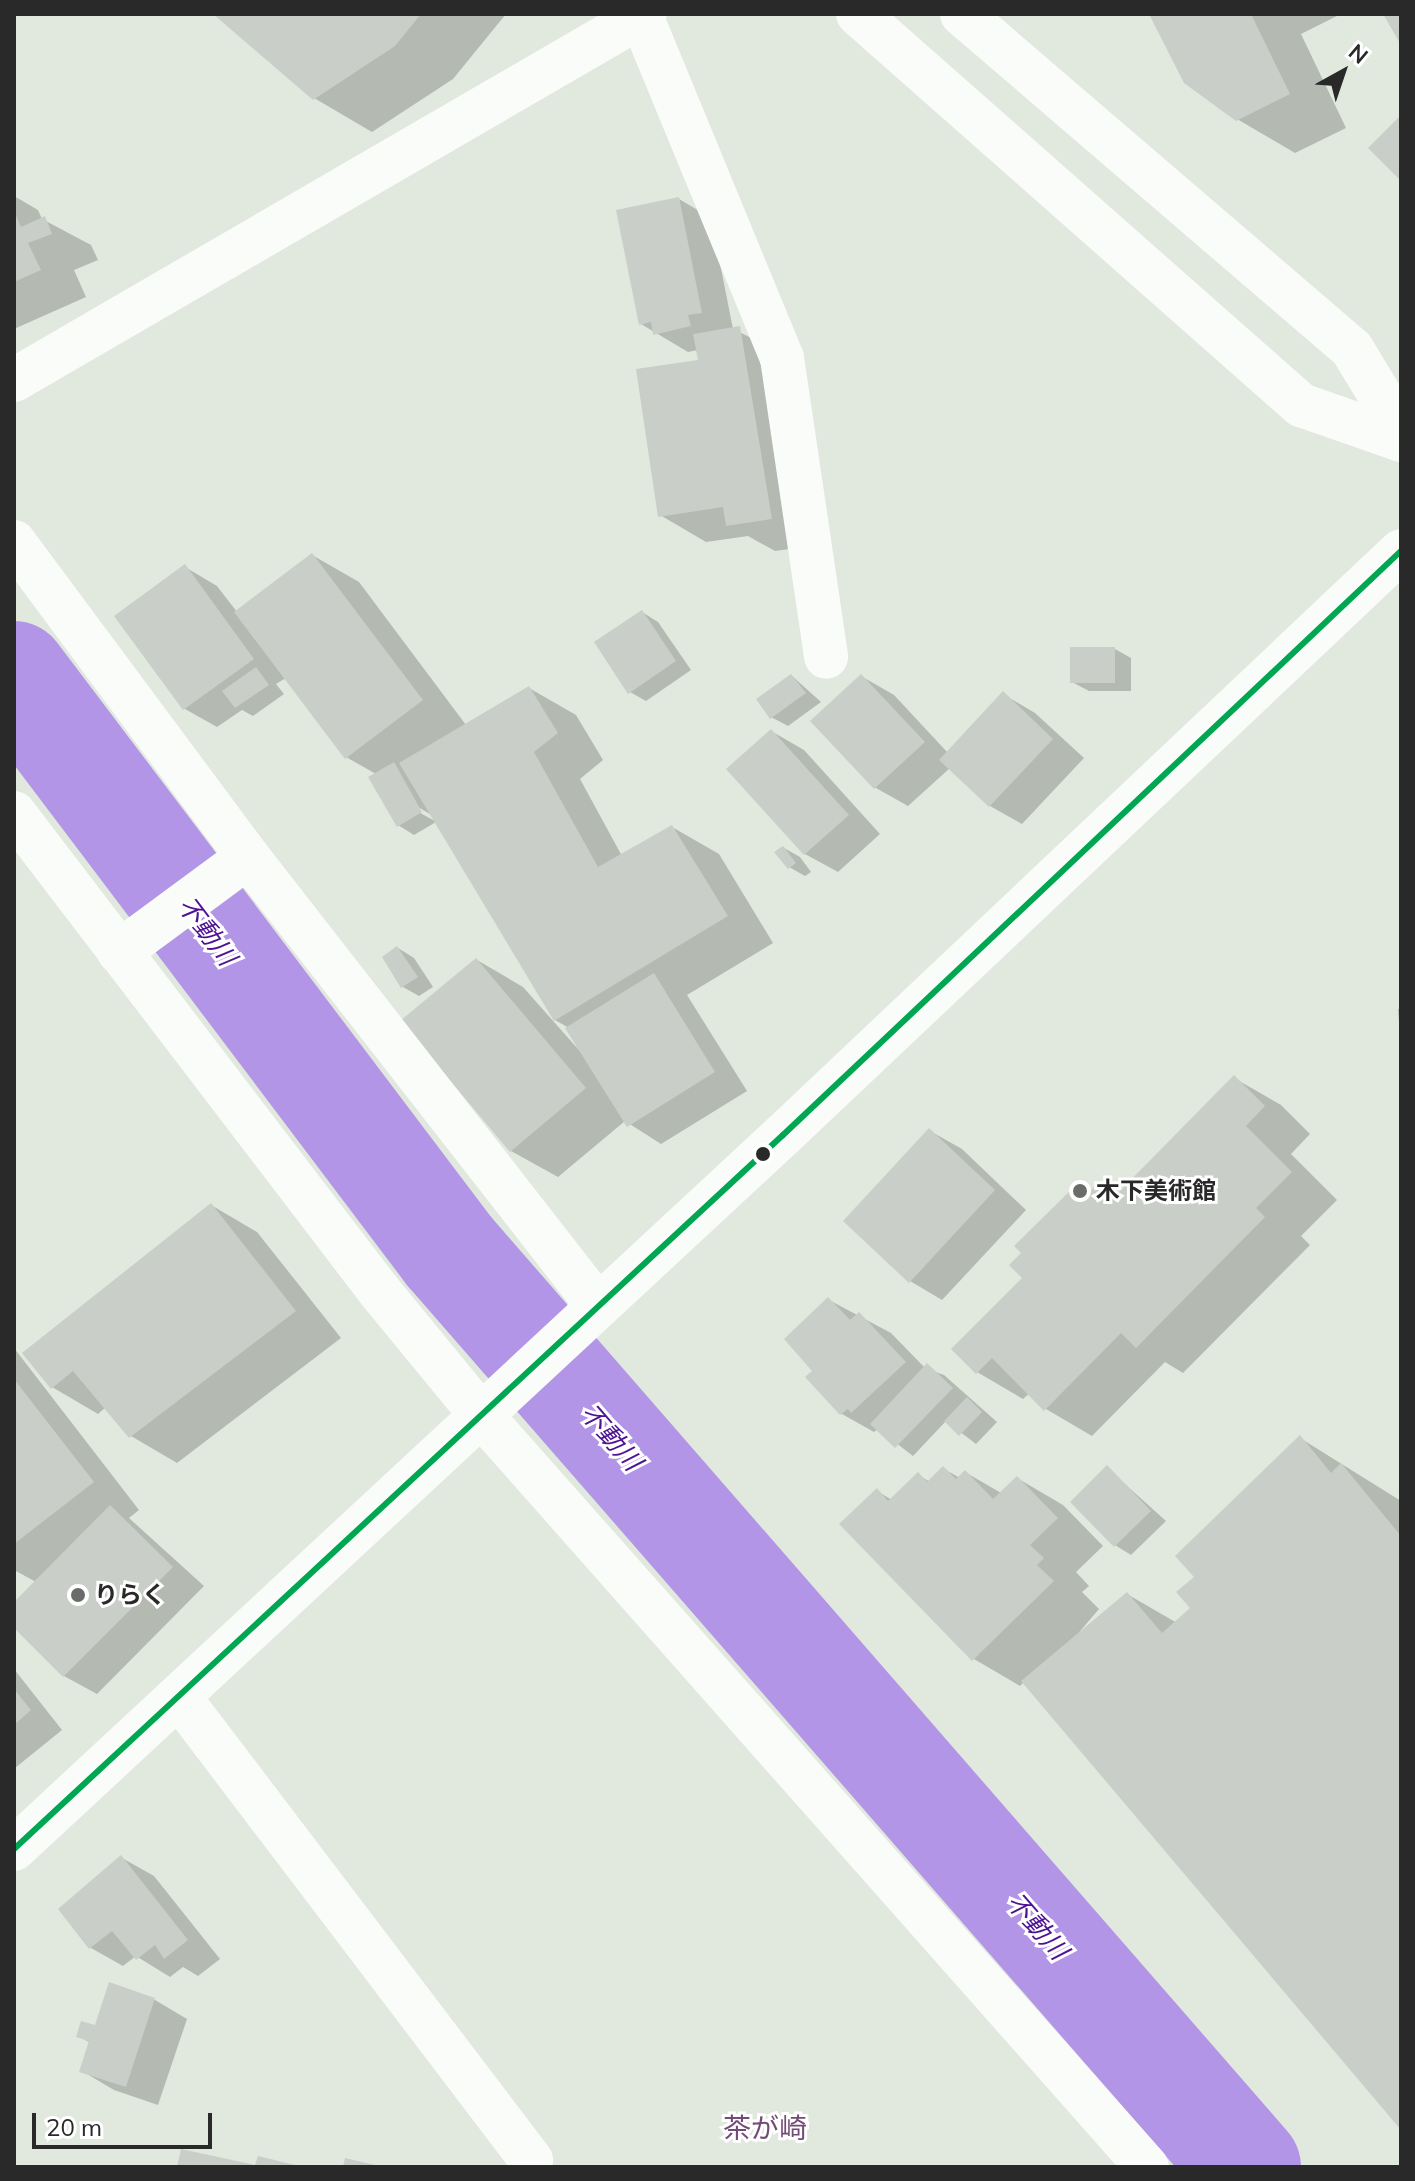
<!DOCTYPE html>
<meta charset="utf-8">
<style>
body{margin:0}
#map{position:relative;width:1415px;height:2181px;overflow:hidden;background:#e1e8de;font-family:Mulish,"Noto Sans JP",sans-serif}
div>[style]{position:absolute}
.shadow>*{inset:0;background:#0003}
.river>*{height:108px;margin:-54px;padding:0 54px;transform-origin:54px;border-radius:54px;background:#b295e6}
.building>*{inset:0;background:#c9cec8}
.minor>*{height:44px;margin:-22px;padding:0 22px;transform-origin:22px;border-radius:22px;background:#fafcfa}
.tertiary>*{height:44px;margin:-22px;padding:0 22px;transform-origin:22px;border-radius:22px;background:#fafcfa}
.secondary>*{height:44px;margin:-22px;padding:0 22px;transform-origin:22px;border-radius:22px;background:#fafcfa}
.bus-1>*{height:6px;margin:-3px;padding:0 3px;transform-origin:3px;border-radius:3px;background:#00a651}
.dots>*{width:22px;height:22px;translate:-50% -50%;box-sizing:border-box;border:4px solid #fff;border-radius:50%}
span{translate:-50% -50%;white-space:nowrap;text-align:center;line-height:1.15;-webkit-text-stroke:6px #fff;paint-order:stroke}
.poi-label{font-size:24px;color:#292929;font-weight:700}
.left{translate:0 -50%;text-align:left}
.water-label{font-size:26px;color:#4d1393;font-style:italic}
.quarter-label{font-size:28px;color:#744b77}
.frame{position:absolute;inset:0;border:16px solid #292929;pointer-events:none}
.north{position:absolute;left:1303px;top:32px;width:80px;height:80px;-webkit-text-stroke:6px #fff;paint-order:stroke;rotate:40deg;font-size:22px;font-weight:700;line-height:32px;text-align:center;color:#292929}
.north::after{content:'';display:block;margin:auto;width:28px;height:36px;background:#292929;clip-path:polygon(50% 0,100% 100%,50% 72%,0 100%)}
.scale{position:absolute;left:32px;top:2113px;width:180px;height:36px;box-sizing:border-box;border:4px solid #292929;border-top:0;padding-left:10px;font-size:24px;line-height:28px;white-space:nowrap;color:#292929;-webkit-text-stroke:6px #fff;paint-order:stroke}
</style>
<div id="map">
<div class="shadow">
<i style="clip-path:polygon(216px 14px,506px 14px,453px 79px,372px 132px,314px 98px)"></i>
<i style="clip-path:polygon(1151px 14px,1341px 14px,1301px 34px,1346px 128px,1295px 153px,1237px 119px)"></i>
<i style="clip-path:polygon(14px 196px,38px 210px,42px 219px,91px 245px,98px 260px,74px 270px,86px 297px,14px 329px)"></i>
<i style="clip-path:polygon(679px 199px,711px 218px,733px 329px,786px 355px,818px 545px,775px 551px,748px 536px,706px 542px,660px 515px,701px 362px,698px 350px,688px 352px,641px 324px)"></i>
<i style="clip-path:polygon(evenodd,312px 555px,359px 582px,466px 725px,529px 688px,576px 715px,603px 760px,580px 779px,622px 856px,672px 827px,719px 854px,773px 943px,687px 995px,747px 1091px,661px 1144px,625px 1121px,558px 1177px,511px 1151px,477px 960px,523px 987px,586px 1058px,569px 1028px,555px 1020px,436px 822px,414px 835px,398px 825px,376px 774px,346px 757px,286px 678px,276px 684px,284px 694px,253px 716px,242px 710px,217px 727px,185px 709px,185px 567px,217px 586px,237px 612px,312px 555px,415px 805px,433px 816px,433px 820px,413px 809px,415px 805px)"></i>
<i style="clip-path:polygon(642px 612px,658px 622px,691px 670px,646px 701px,630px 692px)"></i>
<i style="clip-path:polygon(1115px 649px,1131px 658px,1131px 691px,1089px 691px,1072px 682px)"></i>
<i style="clip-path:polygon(792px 676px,821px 702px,788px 726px,771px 717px)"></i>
<i style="clip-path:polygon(861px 676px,894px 695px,948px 753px,1003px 694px,1035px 713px,1084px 758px,1022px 824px,990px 806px,950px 768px,908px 806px,876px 788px,813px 721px)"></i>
<i style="clip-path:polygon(771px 731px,804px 750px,880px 834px,838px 872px,805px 854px)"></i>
<i style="clip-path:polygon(784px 848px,800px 857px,811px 872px,805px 876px,789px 867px)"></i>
<i style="clip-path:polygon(398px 948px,414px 958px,433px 987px,419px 996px,403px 987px)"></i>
<i style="clip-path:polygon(1398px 1009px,1401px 1009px,1401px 1046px)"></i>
<i style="clip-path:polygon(1234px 1078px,1281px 1105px,1310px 1134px,1291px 1154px,1337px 1200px,1301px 1236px,1310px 1245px,1183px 1373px,1165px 1362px,1092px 1436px,1046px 1409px,1030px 1393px,1023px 1399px,977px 1372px,1079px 1185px,1092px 1192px,1099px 1185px,1118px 1195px)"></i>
<i style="clip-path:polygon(930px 1131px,962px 1149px,1026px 1210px,942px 1300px,910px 1281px)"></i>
<i style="clip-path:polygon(211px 1205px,257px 1232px,341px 1338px,177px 1463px,131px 1436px,106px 1407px,98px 1414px,52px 1387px)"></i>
<i style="clip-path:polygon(829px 1300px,891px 1333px,925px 1368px,944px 1375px,997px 1422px,976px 1444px,946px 1421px,913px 1456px,878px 1429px,874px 1432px,842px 1414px,815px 1371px)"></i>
<i style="clip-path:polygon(14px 1348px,139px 1510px,129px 1518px,204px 1586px,97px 1694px,64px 1676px,14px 1625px,14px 1605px,36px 1582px,14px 1570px)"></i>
<i style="clip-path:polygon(1300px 1438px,1401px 1501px,1401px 2127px,1024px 1682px,1020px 1686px,974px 1659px,877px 1491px,892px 1500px,918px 1475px,930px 1482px,944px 1469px,960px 1478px,965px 1472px,1001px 1493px,1017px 1478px,1063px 1505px,1103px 1546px,1076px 1572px,1089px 1586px,1082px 1592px,1099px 1609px,1070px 1643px,1127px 1594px,1177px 1623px,1193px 1608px,1197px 1577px)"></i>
<i style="clip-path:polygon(1107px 1468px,1166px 1521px,1131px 1555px,1115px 1545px)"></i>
<i style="clip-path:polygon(14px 1669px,62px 1730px,15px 1768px,14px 1767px)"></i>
<i style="clip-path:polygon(122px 1858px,154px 1876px,220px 1959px,198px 1976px,183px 1967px,170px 1977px,136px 1956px,123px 1966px,91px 1948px,60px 1910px)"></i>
<i style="clip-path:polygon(110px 1985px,155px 2000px,187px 2019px,158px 2105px,114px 2090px,82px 2071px,91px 2043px,78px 2036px,96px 2028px)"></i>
</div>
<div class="river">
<i style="left:14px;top:675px;width:722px;rotate:52.94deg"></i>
<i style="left:449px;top:1251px;width:1215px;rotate:48.94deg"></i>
</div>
<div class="building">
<i style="clip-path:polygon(213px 14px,421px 14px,395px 46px,313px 100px)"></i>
<i style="clip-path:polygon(1149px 14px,1251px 14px,1290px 94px,1236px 121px,1184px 83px)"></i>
<i style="clip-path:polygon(1383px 14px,1401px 14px,1401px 45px)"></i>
<i style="clip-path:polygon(1401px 115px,1401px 181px,1368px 148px)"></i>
<i style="clip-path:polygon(679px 197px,702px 313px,688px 315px,691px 326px,653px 335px,651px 322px,639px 325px,616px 210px)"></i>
<i style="clip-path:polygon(14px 211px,21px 227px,45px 216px,52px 234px,28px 243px,41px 270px,14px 282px)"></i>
<i style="clip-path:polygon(740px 326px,772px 519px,726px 526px,723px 507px,658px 517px,636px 369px,698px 360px,693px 334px)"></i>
<i style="clip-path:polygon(312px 553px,423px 700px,345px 759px,234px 612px)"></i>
<i style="clip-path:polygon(185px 564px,254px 659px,183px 710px,114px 616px)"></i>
<i style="clip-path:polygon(642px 610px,676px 661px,628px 694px,594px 642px)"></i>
<i style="clip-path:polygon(1070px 647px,1115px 647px,1115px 683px,1070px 683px)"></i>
<i style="clip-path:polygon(256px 667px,269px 685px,235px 708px,222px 691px)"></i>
<i style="clip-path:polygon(791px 674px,806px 693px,770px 719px,756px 699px)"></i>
<i style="clip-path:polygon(861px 674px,925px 742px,874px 789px,810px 721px)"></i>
<i style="clip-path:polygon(529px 686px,558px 733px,534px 752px,598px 867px,672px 825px,728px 916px,554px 1021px,399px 763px)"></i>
<i style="clip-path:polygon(1003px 691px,1053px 739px,989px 807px,939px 760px)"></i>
<i style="clip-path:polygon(771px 729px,849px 815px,804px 855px,726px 769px)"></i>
<i style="clip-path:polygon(394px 762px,422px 812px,397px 827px,368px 777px)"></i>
<i style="clip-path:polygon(783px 846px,796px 863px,788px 869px,774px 852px)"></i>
<i style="clip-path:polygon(397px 946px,418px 977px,401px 988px,382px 957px)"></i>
<i style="clip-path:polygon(476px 958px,586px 1088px,510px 1152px,400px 1021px)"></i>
<i style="clip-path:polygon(654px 973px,715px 1072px,627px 1127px,565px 1028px)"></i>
<i style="clip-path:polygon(1234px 1075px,1265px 1106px,1246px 1126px,1292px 1172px,1256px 1208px,1265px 1217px,1136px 1348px,1121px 1333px,1044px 1411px,992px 1358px,976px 1374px,951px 1349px,1022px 1278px,1009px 1265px,1021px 1253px,1014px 1246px,1079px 1182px,1089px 1192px,1099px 1182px,1114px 1197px)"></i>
<i style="clip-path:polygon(929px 1128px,995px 1190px,909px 1283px,843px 1221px)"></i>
<i style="clip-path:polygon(211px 1203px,296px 1311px,129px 1438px,73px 1371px,51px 1389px,22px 1353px)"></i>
<i style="clip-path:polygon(828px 1297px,850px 1320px,859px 1312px,906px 1362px,851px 1413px,848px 1409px,840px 1415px,805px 1377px,812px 1371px,784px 1339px)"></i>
<i style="clip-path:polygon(927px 1363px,953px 1388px,895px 1448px,870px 1424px)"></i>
<i style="clip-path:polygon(14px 1379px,94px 1482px,14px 1544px)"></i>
<i style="clip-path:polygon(967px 1397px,982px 1412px,959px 1436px,944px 1421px)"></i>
<i style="clip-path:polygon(1300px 1435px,1331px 1473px,1341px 1463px,1401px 1536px,1401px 2130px,1021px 1681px,1127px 1592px,1162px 1633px,1190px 1608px,1176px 1592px,1194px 1577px,1175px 1556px)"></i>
<i style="clip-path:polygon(1107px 1465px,1151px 1511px,1114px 1547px,1070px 1502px)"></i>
<i style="clip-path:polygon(943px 1466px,956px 1479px,965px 1470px,993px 1499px,1017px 1476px,1058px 1518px,1030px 1545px,1044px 1558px,1037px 1565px,1054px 1581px,972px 1661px,839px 1524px,877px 1488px,888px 1501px,918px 1472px,927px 1482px)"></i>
<i style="clip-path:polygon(110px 1505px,173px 1567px,63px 1677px,14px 1628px,14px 1602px)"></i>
<i style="clip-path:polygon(14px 1689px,31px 1710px,14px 1725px)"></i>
<i style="clip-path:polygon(121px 1855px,188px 1940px,164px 1959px,155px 1945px,136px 1960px,112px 1931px,89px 1949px,58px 1909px)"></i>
<i style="clip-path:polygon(109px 1982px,155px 1998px,126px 2087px,79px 2072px,89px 2041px,76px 2037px,81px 2021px,95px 2025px)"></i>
<i style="clip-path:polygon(181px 2149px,255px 2165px,258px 2156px,303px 2167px,177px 2167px)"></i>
<i style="clip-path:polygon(345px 2158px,379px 2166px,379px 2167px,343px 2167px)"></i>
</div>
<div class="minor">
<i style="left:641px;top:16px;width:370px;rotate:67.6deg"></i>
<i style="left:782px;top:358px;width:302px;rotate:81.6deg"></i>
<i style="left:14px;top:380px;width:729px;rotate:-30.12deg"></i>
<i style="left:14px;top:542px;width:392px;rotate:53.4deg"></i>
<i style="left:248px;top:857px;width:569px;rotate:52.06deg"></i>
<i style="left:119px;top:952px;width:160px;rotate:-36.4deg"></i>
<i style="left:482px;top:1416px;width:1003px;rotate:48.48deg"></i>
<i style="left:179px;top:1697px;width:582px;rotate:52.76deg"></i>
</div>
<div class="tertiary">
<i style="left:858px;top:14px;width:591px;rotate:41.43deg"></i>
<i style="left:1301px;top:405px;width:106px;rotate:19.3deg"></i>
<i style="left:962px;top:14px;width:514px;rotate:40.66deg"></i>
<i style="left:1352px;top:349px;width:95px;rotate:58.8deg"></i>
<i style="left:14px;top:813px;width:603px;rotate:52.62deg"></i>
<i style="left:380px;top:1292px;width:161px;rotate:50.6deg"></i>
</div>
<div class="secondary">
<i style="left:14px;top:1849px;width:1049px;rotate:-42.88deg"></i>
<i style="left:783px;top:1135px;width:850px;rotate:-43.38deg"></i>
</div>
<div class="bus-1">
<i style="left:14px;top:1849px;width:1049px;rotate:-42.88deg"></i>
<i style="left:783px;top:1135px;width:850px;rotate:-43.38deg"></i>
</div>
<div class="dots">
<i style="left:763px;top:1154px;background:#292929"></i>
<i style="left:1080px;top:1191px;background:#696c68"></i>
<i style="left:78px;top:1595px;background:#696c68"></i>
</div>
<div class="poi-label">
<span class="left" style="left:1096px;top:1191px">木下美術館</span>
<span class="left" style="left:94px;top:1595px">りらく</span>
</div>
<div class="water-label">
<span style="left:207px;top:931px;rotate:53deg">不動川</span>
<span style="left:611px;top:1437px;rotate:49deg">不動川</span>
<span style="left:1037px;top:1926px;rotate:49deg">不動川</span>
</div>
<div class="quarter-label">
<span style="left:765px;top:2128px">茶が崎</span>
</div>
<div class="frame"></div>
<div class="north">N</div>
<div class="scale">20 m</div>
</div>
